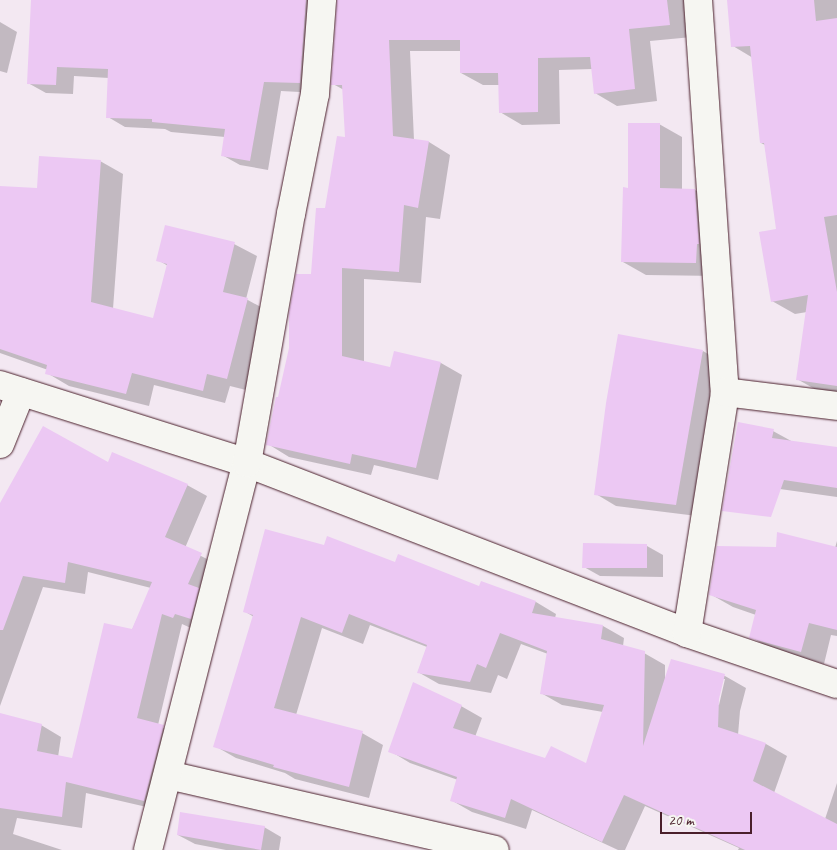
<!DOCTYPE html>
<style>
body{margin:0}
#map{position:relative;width:837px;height:850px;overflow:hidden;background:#f3e8f2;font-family:Caveat,sans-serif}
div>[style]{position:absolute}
.shadow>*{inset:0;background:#0003}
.building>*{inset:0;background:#ecc8f3}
.roads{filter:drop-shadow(0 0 1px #4a1f2b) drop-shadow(0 0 1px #4a1f2b)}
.street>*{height:28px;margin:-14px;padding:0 14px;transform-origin:14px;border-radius:14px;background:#f6f6f2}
span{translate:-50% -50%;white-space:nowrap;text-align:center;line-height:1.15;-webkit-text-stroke:4px #f6f6f2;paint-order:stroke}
.scale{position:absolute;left:660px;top:812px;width:92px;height:22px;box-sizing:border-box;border:2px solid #4a1f2b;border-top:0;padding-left:6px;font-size:15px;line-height:18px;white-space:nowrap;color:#4a1f2b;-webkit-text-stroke:4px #f6f6f2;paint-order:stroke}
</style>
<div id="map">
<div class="shadow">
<i style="clip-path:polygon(32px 0,328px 0,318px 93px,281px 91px,268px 170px,240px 165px,222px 155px,225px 137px,171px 132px,165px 129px,125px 127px,108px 117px,109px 78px,74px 76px,73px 94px,46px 93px,28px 83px)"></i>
<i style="clip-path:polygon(339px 0,687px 0,692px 37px,650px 41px,657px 101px,617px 106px,595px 93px,593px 69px,559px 70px,560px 124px,522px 125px,500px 112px,500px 85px,483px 85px,461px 73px,461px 51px,410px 51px,414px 140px,429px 142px,450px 155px,440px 219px,426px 217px,421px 283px,364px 279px,364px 362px,391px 369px,441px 363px,462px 375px,438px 480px,374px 465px,371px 475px,289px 457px,268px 444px,346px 139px,344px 90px,333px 84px)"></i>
<i style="clip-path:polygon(728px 0,837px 0,837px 395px,820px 392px,797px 379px,807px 312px,795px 314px,772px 301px,777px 230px,765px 145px,761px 143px,753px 58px,733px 46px)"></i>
<i style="clip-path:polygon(0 22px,17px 32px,7px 73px,0 71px)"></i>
<i style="clip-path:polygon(659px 124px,682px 137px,682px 190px,695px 190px,718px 203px,718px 276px,646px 275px,623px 262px,629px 189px)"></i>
<i style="clip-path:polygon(100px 161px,123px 174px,113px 309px,154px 319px,168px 266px,158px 260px,234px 244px,257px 256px,246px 299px,270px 312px,250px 391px,230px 386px,225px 403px,154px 385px,149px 406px,69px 386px,47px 373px,48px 370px,0 353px,0 188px,38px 190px)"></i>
<i style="clip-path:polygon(703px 351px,723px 363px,697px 516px,616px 506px,596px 494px)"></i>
<i style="clip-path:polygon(773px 431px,793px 442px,837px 448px,837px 497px,752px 485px)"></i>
<i style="clip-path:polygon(108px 463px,187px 485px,207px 496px,185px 548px,221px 566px,193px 629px,182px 624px,158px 725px,183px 738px,164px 811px,86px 793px,82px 828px,17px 818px,13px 834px,62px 850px,0 850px,0 714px,41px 725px,61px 737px,58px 757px,73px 760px,151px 588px,88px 572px,85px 594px,43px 587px,0 706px,0 506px)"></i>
<i style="clip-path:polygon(837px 541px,837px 636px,831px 635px,824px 664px,773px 650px,751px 637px,756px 615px,733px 607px,710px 594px,835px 548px)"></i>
<i style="clip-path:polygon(647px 546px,663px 555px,663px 577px,600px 576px,584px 567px)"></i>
<i style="clip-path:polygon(evenodd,396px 564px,536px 602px,556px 614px,555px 618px,603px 626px,624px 638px,623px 646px,644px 653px,665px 665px,665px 680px,672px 661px,725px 676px,746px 688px,740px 711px,738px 735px,766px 744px,787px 756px,774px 793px,825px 819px,837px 783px,837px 850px,738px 850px,739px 848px,645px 806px,625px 850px,618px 850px,532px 810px,526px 829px,472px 812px,451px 800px,458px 780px,410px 763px,390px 751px,461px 706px,482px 718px,475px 737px,546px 759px,587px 765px,603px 712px,562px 705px,541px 693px,548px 654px,521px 644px,507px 679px,498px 675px,491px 693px,439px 684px,418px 672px,427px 647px,370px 625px,363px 644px,322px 628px,296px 715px,362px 733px,383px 745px,369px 798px,295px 779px,285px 773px,236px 758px,215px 746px,254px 617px,244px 611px,396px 564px,723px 679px,725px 679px,719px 705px,716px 704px,723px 679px)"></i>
<i style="clip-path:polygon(264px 827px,281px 837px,279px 850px,226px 850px,195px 844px,178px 835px)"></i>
</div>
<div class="building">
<i style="clip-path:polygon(31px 0,306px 0,300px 83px,264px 82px,250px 161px,221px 156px,225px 129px,152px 122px,152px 119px,106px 118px,108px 69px,57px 67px,56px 85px,27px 84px)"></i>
<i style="clip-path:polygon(337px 0,667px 0,670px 25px,629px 29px,635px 89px,594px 94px,590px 57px,538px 58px,538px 112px,499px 113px,498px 73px,460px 73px,460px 40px,389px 40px,393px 136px,429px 141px,418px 208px,404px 205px,399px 272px,342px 268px,342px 356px,390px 367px,394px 351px,441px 362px,416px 468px,352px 454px,350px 464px,266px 445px,276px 397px,278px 397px,289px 348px,289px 313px,296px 274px,311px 274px,316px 208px,325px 208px,337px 136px,345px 137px,342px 85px,331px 85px)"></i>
<i style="clip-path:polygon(727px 0,814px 0,816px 21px,837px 18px,837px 215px,824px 217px,837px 292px,837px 386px,796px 380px,808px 295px,771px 302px,759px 232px,776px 229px,764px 143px,760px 143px,750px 46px,731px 47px)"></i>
<i style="clip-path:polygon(628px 123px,660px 123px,660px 188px,695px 189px,699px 244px,697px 244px,696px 263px,621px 262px,623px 187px,628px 188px)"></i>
<i style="clip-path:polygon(39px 156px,101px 160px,91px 302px,153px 318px,167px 264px,156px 261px,165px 225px,235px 242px,223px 292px,248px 298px,227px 379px,207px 374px,203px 391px,132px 373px,126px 394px,45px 374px,47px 365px,0 349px,0 186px,37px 188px)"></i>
<i style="clip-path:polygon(618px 334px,703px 350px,676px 505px,594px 495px,606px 403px)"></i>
<i style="clip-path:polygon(738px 422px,774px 429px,772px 438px,837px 447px,837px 488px,784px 480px,771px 517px,722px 511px)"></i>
<i style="clip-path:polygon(43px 426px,108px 462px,112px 452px,188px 484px,165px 537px,202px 553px,188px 584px,199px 588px,191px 619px,175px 614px,173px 618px,162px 614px,137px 718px,164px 725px,144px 801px,66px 782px,62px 817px,0 808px,0 713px,42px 724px,37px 751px,72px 758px,104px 623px,132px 629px,152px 582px,68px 562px,65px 583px,23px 576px,3px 630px,0 630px,0 503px)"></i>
<i style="clip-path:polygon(265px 529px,324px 545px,327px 536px,395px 562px,398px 554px,479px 586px,481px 581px,536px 601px,532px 613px,603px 625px,601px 639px,645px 651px,643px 746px,671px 659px,725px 674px,719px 699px,718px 727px,766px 743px,753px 781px,837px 824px,837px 850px,745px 850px,624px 795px,602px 842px,511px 799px,505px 818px,450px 801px,457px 777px,388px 752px,413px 682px,462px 705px,453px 728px,545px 758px,551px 746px,586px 763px,604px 705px,540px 694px,547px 651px,500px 633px,486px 668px,477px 664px,470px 682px,417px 673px,427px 645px,349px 614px,342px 633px,301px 617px,274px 708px,363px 731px,349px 787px,273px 767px,274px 765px,213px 747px,253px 615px,243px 612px)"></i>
<i style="clip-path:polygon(777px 532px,837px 547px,837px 630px,809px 623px,801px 652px,749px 638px,756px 610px,709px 595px,717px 546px,776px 547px)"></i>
<i style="clip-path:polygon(583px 543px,647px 544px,647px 568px,582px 568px)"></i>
<i style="clip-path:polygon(180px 812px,265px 826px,261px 850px,177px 835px)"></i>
</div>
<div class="roads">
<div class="street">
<i style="left:698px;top:0;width:393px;rotate:86.1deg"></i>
<i style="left:0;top:385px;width:259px;rotate:17.5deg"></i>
<i style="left:247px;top:463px;width:472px;rotate:21.1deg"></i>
<i style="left:687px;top:633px;width:158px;rotate:18.8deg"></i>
<i style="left:0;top:444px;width:56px;rotate:-68deg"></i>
<i style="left:687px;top:633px;width:244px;rotate:-81deg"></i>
<i style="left:725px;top:392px;width:113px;rotate:7.1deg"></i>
<i style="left:168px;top:775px;width:335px;rotate:12.9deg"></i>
<i style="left:148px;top:850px;width:399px;rotate:-75.7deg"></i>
<i style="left:247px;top:463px;width:253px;rotate:-80deg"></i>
<i style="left:291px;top:214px;width:122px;rotate:-78.7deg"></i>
<i style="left:315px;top:94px;width:94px;rotate:-85.7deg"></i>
</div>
</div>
<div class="scale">20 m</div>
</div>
